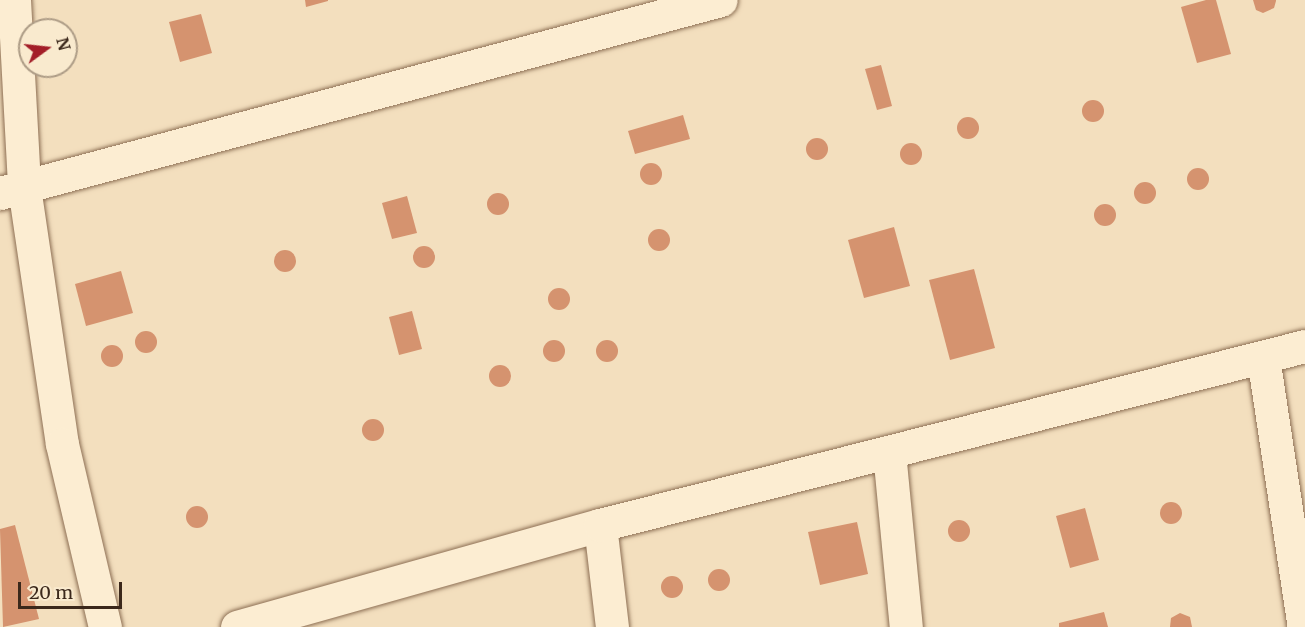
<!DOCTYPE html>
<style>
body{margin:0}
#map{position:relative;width:1305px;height:627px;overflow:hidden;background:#f3dfbe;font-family:Merriweather,serif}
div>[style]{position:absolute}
.building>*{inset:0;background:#d5936f}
.round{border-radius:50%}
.roads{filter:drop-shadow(0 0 2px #8d6f54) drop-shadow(0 0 2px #8d6f54)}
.minor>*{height:33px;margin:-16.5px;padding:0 16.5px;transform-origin:16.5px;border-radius:16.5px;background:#fcedd2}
span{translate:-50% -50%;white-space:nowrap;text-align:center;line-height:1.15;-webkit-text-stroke:4.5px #f9eace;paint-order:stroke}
.north{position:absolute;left:18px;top:18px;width:60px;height:60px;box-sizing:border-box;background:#f9eace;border:2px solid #ad9c86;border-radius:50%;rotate:75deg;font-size:16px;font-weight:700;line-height:24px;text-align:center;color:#3b281b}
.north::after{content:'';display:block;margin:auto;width:21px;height:27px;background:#a31e28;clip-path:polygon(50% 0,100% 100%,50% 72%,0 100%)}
.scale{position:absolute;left:18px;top:582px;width:104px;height:27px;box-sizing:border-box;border:3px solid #3b281b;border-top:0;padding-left:8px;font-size:18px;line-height:21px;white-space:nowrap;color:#3b281b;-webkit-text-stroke:4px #f9eace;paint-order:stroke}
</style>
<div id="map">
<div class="building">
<i style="clip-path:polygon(305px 0,328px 0,328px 1px,306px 7px)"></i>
<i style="clip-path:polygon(1206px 0,1216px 0,1231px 54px,1197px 63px,1181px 7px)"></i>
<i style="clip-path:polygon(1253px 0,1276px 0,1276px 1px,1274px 8px,1263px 13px,1256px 10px)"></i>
<i style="clip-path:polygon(201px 14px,212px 53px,180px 62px,169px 22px)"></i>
<i style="clip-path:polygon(881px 65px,892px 106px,877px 110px,865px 69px)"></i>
<i class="round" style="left:1082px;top:100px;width:22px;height:22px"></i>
<i style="clip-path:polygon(683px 115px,690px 139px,635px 154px,628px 131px)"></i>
<i class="round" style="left:957px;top:117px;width:22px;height:22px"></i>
<i class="round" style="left:806px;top:138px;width:22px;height:22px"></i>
<i class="round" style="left:900px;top:143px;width:22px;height:22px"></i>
<i class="round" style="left:640px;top:163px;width:22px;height:22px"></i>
<i class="round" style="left:1187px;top:168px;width:22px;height:22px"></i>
<i class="round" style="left:1134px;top:182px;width:22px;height:22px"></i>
<i class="round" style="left:487px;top:193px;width:22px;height:22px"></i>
<i style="clip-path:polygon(407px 196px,417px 233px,392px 239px,382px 203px)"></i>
<i class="round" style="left:1094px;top:204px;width:22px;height:22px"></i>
<i style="clip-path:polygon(894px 227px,910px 286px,864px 298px,848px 240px)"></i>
<i class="round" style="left:648px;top:229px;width:22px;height:22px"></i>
<i class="round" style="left:413px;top:246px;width:22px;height:22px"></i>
<i class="round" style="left:274px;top:250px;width:22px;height:22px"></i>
<i style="clip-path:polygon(974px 269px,995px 348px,950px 360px,929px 280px)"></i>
<i style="clip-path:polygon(121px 271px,133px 313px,86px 326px,75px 284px)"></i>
<i class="round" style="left:548px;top:288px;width:22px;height:22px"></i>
<i style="clip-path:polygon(412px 311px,422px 349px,399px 355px,389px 317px)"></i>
<i class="round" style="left:135px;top:331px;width:22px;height:22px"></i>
<i class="round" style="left:596px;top:340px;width:22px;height:22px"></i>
<i class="round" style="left:543px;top:340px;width:22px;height:22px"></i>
<i class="round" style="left:101px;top:345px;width:22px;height:22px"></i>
<i class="round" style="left:489px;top:365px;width:22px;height:22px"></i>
<i class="round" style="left:362px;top:419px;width:22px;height:22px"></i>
<i class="round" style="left:1160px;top:502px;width:22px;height:22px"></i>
<i class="round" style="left:186px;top:506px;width:22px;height:22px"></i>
<i style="clip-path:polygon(1085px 508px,1099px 560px,1070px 568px,1056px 516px)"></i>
<i class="round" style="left:948px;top:520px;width:22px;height:22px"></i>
<i style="clip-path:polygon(857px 522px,868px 574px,820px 585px,808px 532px)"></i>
<i style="clip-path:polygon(15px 525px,39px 619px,3px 627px,0 529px)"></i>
<i class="round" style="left:708px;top:569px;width:22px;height:22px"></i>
<i class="round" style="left:661px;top:576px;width:22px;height:22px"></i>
<i style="clip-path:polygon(1104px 612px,1108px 627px,1059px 627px,1059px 623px)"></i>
<i style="clip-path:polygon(1180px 613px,1190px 617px,1192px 627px,1170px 627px,1171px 618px)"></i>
</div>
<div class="roads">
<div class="minor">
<i style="left:14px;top:0;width:187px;rotate:86.9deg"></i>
<i style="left:24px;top:187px;width:260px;rotate:81.6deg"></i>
<i style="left:62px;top:444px;width:188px;rotate:76.8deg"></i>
<i style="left:0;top:193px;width:746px;rotate:-14.99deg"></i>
<i style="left:1263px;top:357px;width:273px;rotate:81.4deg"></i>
<i style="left:889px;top:452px;width:176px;rotate:84.5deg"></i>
<i style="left:600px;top:525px;width:103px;rotate:83.3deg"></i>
<i style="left:237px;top:627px;width:377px;rotate:-15.7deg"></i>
<i style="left:600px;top:525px;width:727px;rotate:-14.25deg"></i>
</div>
</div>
<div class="north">N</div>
<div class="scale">20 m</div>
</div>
